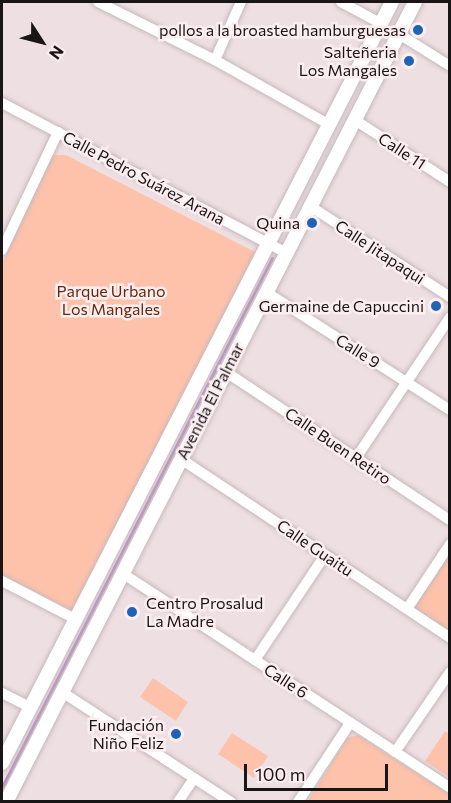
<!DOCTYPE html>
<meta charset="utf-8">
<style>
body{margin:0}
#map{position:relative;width:451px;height:803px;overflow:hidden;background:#eedfe3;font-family:Commissioner,sans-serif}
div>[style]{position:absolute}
.green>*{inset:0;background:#fec2ab}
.stream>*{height:3px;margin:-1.5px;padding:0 1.5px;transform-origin:1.5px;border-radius:1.5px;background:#b588c2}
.roads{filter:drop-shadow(0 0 2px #c5b8bb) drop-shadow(0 0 2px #c5b8bb)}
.minor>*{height:10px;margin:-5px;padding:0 5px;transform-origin:5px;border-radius:5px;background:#fff}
.tertiary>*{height:14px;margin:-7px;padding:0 7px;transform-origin:7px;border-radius:7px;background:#fff}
.dots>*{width:16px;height:16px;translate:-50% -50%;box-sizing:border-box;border:3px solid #fbedf0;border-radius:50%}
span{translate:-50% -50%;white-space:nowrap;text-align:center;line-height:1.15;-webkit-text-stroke:5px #fbedf0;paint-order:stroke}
.poi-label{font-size:16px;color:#191416}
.right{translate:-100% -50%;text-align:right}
.left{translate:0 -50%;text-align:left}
.street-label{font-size:16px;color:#191416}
.park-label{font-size:16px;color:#682707}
.frame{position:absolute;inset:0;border:3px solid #191416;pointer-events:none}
.north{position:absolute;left:12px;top:12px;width:60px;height:60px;-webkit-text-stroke:4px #fbedf0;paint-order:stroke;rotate:126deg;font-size:16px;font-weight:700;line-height:24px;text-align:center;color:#191416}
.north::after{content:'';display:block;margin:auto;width:21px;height:27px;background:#191416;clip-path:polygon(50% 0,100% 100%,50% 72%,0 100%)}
.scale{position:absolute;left:244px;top:764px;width:144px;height:27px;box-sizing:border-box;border:3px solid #191416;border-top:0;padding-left:8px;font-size:18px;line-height:21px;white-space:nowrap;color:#191416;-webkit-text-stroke:4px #fbedf0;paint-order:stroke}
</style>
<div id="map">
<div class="green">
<i style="clip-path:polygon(53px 155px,66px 155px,257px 253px,75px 612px,2px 575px,2px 263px)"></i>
<i style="clip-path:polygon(449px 550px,449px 631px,412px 607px)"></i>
<i style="clip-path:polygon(153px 678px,188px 702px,176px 721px,140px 697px)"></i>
<i style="clip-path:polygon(445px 731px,449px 734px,449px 777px,425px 761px)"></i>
<i style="clip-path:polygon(232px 733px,268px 756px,254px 778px,218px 754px)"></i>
<i style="clip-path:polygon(358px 735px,449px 794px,449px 801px,308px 801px,347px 738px)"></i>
</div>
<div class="stream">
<i style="left:2px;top:787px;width:594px;rotate:-62.96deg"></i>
</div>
<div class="roads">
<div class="minor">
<i style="left:98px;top:2px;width:131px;rotate:26.4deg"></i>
<i style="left:215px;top:60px;width:130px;rotate:29.5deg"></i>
<i style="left:341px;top:2px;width:44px;rotate:28.3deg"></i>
<i style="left:399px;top:34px;width:60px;rotate:32.1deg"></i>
<i style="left:215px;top:60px;width:64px;rotate:-65.9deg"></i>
<i style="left:2px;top:103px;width:321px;rotate:27.8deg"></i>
<i style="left:355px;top:120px;width:113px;rotate:33.1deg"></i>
<i style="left:310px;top:206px;width:167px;rotate:33deg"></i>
<i style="left:2px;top:250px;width:131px;rotate:-64.6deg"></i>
<i style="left:266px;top:292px;width:219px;rotate:32.7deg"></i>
<i style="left:226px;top:372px;width:268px;rotate:33.5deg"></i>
<i style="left:356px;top:458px;width:169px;rotate:-56.3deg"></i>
<i style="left:181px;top:459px;width:323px;rotate:33.6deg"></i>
<i style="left:122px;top:573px;width:392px;rotate:33.2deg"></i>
<i style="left:2px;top:581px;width:82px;rotate:27.5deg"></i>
<i style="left:407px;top:609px;width:78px;rotate:-56.5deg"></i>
<i style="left:255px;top:660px;width:126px;rotate:-56.3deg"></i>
<i style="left:62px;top:692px;width:202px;rotate:33.1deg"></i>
<i style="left:2px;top:693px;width:31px;rotate:27deg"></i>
<i style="left:395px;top:752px;width:97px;rotate:-55.5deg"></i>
<i style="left:178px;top:802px;width:29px;rotate:-56deg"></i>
<i style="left:298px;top:802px;width:95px;rotate:-56.6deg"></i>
</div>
<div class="tertiary">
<i style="left:2px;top:763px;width:855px;rotate:-62.87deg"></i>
<i style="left:6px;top:802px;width:898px;rotate:-62.92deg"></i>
</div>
</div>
<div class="dots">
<i style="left:418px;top:30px;background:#1f63b4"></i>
<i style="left:409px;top:61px;background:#1f63b4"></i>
<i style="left:312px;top:223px;background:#1f63b4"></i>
<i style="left:436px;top:306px;background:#1f63b4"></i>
<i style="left:132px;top:612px;background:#1f63b4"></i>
<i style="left:176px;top:734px;background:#1f63b4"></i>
</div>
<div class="poi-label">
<span class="right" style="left:406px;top:30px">pollos a la broasted hamburguesas</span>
<span class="right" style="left:397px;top:61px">Salteñeria<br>Los Mangales</span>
<span class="right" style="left:300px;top:223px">Quina</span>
<span class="right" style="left:424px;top:306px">Germaine de Capuccini</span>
<span class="left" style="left:146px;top:612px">Centro Prosalud<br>La Madre</span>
<span class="right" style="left:164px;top:734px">Fundación<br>Niño Feliz</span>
</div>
<div class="street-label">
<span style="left:402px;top:151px;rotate:33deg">Calle 11</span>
<span style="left:144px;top:178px;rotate:28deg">Calle Pedro Suárez Arana</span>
<span style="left:380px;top:252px;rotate:33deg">Calle Jitapaqui</span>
<span style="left:358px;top:351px;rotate:32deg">Calle 9</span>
<span style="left:210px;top:401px;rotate:-63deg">Avenida El Palmar</span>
<span style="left:338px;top:446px;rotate:34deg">Calle Buen Retiro</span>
<span style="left:315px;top:548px;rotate:34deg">Calle Guaitu</span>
<span style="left:286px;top:681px;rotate:33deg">Calle 6</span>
</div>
<div class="park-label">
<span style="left:111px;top:300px">Parque Urbano<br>Los Mangales</span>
</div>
<div class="frame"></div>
<div class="north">N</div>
<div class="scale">100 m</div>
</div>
